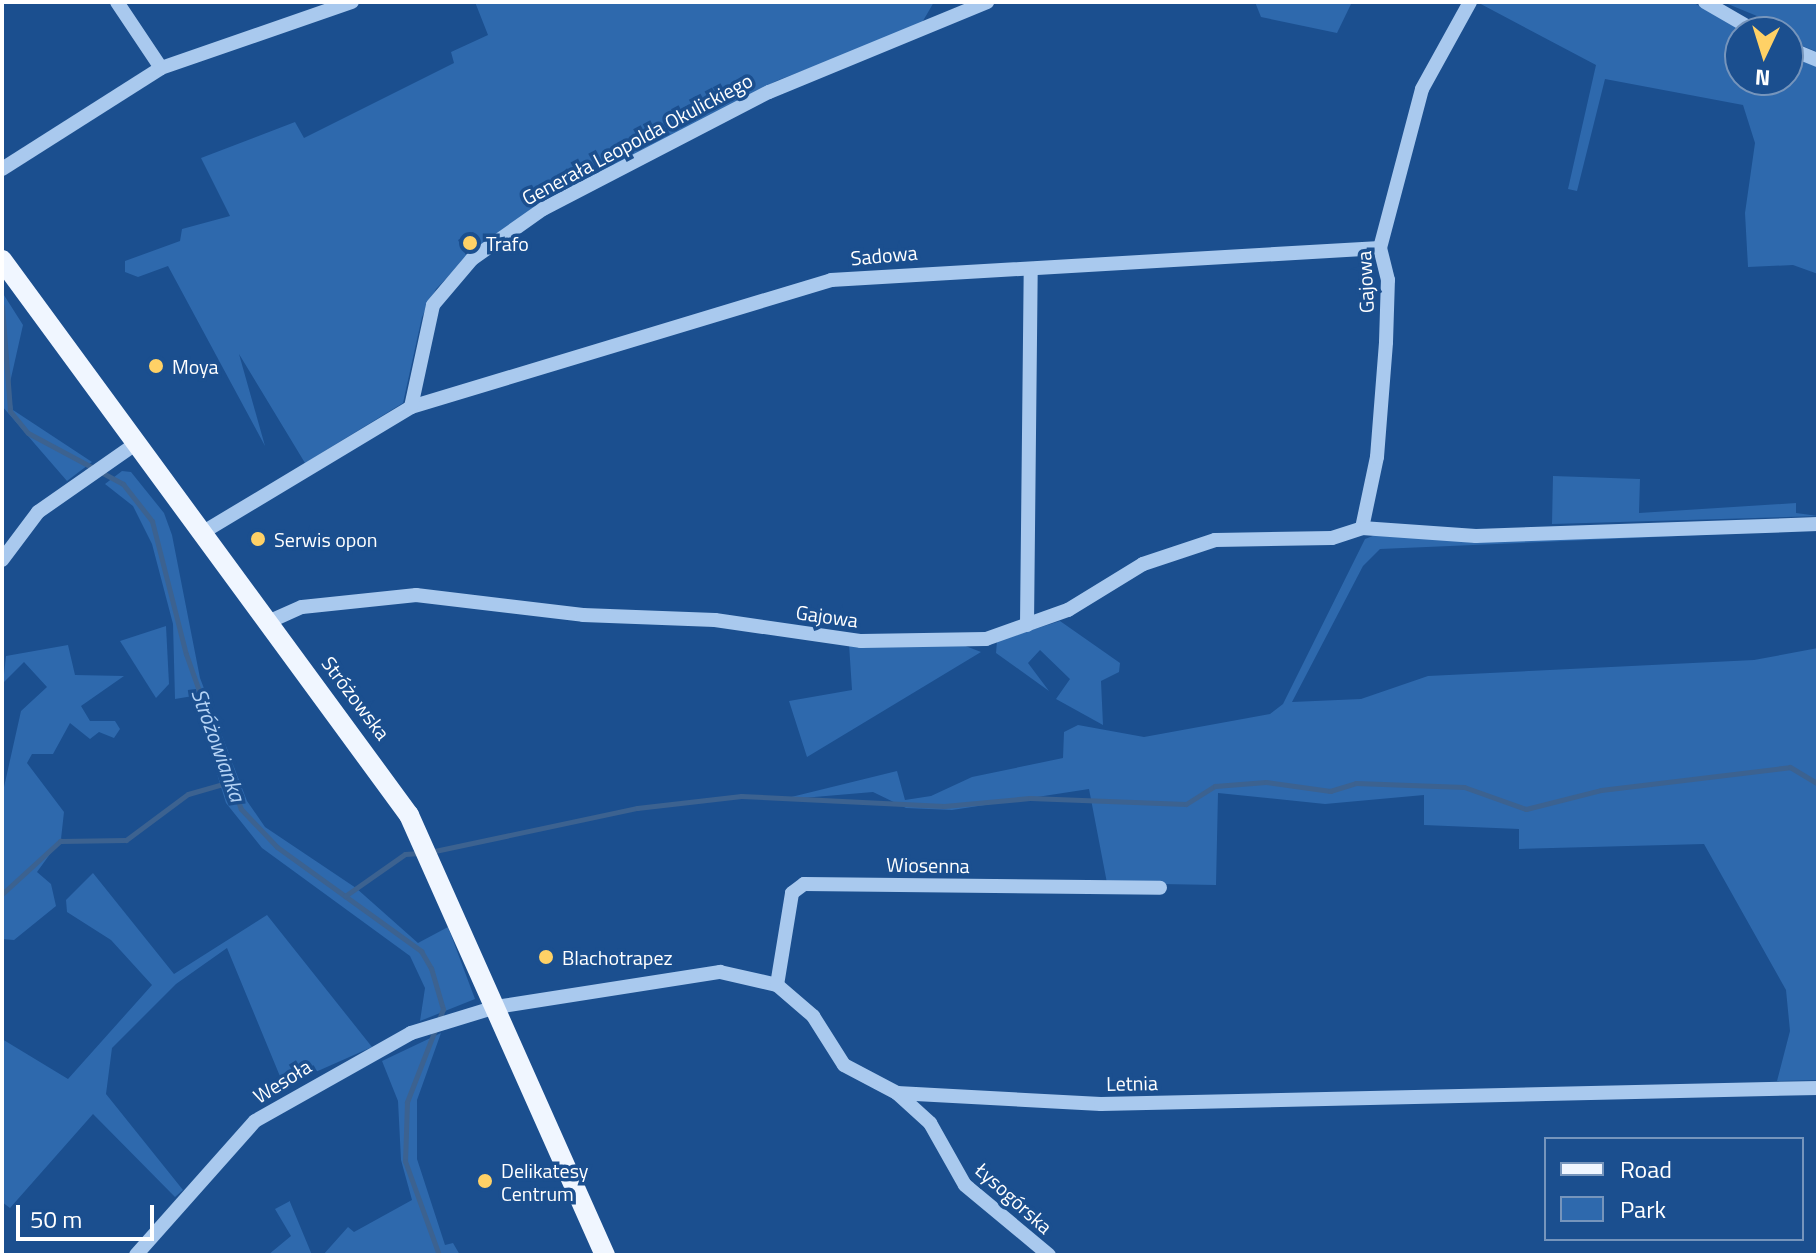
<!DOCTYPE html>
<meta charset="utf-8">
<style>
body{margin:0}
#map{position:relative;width:1820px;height:1257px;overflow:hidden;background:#1b4f8f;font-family:"Titillium Web",sans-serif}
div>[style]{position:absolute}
.green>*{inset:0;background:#2e69ad}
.stream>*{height:5px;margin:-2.5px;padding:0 2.5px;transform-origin:2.5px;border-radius:2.5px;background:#3c6290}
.minor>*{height:14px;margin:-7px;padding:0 7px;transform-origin:7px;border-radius:7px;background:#a9c9ee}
.major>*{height:20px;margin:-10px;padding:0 10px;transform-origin:10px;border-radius:10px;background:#f0f6ff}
.dots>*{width:22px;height:22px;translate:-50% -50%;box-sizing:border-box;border:4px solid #1b4f8f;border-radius:50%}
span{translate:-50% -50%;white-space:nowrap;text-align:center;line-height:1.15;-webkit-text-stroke:7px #1b4f8f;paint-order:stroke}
.street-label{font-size:20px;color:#fff}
.poi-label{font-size:20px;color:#fff}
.left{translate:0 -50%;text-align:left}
.water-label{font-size:22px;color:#b5d3f5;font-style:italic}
.frame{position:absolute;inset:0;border:4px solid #fff;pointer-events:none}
.legend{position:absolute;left:1544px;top:1137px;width:260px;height:104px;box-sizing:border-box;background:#1b4f8f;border:2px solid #7695bc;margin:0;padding:10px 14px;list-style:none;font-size:24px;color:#fff}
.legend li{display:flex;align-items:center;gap:16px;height:40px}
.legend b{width:40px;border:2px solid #7695bc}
.north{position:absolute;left:1724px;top:16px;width:80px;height:80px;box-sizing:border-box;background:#1b4f8f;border:2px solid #7695bc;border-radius:50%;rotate:184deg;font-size:22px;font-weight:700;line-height:32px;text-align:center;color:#fff}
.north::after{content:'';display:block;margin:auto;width:28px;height:36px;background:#ffd166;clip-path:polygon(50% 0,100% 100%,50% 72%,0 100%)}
.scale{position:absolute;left:16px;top:1205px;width:138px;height:36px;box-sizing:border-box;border:4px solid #fff;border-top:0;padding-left:10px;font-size:24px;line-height:28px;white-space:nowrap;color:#fff;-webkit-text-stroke:6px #1b4f8f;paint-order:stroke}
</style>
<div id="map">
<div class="green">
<i style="clip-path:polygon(475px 2px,934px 2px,920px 26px,776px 81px,483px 247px,473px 232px,458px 240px,467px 257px,436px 289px,422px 317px,403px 403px,305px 463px,239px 354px,265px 446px,168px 266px,138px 277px,125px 272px,125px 261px,180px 241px,182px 229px,230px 216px,201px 158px,295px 122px,304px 138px,454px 63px,451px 52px,488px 35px)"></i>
<i style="clip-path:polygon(1255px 2px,1352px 2px,1337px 33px,1261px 17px)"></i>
<i style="clip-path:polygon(1477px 2px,1692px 2px,1750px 32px,1740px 32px,1740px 80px,1788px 80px,1788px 51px,1818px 63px,1818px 274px,1793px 265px,1748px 267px,1745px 213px,1755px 143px,1743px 105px,1605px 79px,1577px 191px,1568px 189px,1596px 65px)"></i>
<i style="clip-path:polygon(1723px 2px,1818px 2px,1818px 52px,1797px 44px,1793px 31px)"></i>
<i style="clip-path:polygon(2px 292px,23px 325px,9px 387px,13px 410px,92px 462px,67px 481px,2px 406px)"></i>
<i style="clip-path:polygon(122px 471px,131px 472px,164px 513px,172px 535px,200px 678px,247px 801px,265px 827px,356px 888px,418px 943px,448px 927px,475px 999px,420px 1021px,425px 988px,410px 956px,262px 848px,226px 803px,193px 696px,175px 699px,173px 624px,152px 544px,133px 506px,105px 484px)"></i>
<i style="clip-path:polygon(1553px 476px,1640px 479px,1639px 513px,1796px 503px,1796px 513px,1818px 516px,1552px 524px)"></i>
<i style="clip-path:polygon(1383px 532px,1771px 532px,1380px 549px,1363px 566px,1292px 702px,1361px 699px,1428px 676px,1754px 660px,1818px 648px,1818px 1080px,1777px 1081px,1790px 1031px,1786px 990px,1704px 844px,1519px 849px,1519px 829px,1424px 825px,1424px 795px,1325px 804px,1218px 793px,1216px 885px,1107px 883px,1089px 789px,952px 810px,906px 808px,873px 792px,779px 800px,897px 771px,905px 800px,931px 796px,972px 777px,1063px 758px,1064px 732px,1078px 725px,1144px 737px,1270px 714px,1283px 704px,1365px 539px)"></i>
<i style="clip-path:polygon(1060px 621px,1120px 663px,1119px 672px,1101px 681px,1103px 725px,1056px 699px,1070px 679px,1040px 650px,1028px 663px,1049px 691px,996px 653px,997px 641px)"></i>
<i style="clip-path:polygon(166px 626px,169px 684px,156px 698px,120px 641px)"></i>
<i style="clip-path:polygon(849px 644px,963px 645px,981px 652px,807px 757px,789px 701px,852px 690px)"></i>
<i style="clip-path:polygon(68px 645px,75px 675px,124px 676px,81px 706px,90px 721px,115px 721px,120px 729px,114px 738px,99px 732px,90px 739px,70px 723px,53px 754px,32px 754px,27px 763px,64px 812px,61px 839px,37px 872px,51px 884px,56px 906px,14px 940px,2px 939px,2px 796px,21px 711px,47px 687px,24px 662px,3px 683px,6px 656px)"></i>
<i style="clip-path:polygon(93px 873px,174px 974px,267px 915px,372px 1047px,284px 1086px,227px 948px,176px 984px,112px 1048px,106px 1094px,183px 1190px,175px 1197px,93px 1114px,10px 1208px,2px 1202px,2px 1039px,68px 1079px,152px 985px,111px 940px,67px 912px,66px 900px)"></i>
<i style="clip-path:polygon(441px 1033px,417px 1100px,417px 1159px,445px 1245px,453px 1243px,460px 1255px,323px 1255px,348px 1227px,354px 1232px,412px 1200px,401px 1160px,398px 1101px,382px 1061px)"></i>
<i style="clip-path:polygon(290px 1201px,290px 1202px,312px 1255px,268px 1255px,291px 1236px,275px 1209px)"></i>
</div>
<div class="stream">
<i style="left:2px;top:306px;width:105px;rotate:85.6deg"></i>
<i style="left:10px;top:411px;width:28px;rotate:51deg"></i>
<i style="left:28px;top:433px;width:108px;rotate:28.2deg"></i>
<i style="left:123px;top:484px;width:47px;rotate:51.9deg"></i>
<i style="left:152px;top:521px;width:137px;rotate:75.7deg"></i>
<i style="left:186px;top:654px;width:164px;rotate:70.5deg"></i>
<i style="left:241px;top:809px;width:52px;rotate:46.5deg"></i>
<i style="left:277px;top:847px;width:178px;rotate:35.8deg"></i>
<i style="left:421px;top:951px;width:20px;rotate:60deg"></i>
<i style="left:431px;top:968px;width:43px;rotate:73.7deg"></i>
<i style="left:443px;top:1009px;width:100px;rotate:111.2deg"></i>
<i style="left:407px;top:1102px;width:59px;rotate:91.9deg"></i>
<i style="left:405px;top:1161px;width:100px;rotate:70.1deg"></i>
<i style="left:430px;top:852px;width:212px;rotate:-12deg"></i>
<i style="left:637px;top:808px;width:105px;rotate:-6.6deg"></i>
<i style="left:741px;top:796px;width:203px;rotate:2.8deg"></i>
<i style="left:944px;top:806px;width:86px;rotate:-5.3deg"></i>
<i style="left:1030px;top:798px;width:156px;rotate:2.2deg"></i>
<i style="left:1186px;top:804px;width:34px;rotate:-32deg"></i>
<i style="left:1215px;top:786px;width:51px;rotate:-4.5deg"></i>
<i style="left:1266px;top:782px;width:65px;rotate:8deg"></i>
<i style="left:1330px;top:791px;width:27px;rotate:-17deg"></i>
<i style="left:1356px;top:783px;width:108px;rotate:2.1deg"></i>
<i style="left:1464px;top:787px;width:66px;rotate:19.5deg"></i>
<i style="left:1526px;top:809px;width:77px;rotate:-14.2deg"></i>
<i style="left:1601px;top:790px;width:190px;rotate:-6.9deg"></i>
<i style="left:1790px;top:767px;width:33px;rotate:31deg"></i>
<i style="left:2px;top:894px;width:79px;rotate:-42.4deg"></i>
<i style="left:60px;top:841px;width:66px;rotate:-0.9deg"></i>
<i style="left:126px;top:840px;width:77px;rotate:-36.6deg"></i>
<i style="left:188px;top:794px;width:44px;rotate:-15.9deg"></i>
<i style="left:345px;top:896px;width:73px;rotate:-35deg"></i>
<i style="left:405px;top:854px;width:15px;rotate:-4deg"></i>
</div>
<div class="minor">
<i style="left:117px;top:2px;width:79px;rotate:56.3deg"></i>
<i style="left:1705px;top:2px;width:60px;rotate:30deg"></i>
<i style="left:1788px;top:48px;width:32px;rotate:22deg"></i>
<i style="left:2px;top:169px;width:188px;rotate:-32.4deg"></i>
<i style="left:161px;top:68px;width:202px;rotate:-19.1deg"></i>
<i style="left:411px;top:407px;width:439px;rotate:-16.8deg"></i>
<i style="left:831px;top:280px;width:550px;rotate:-3.34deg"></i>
<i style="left:1362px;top:528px;width:73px;rotate:-78.1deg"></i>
<i style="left:1377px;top:457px;width:115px;rotate:-85.5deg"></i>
<i style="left:1386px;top:342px;width:62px;rotate:-88.2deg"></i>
<i style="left:1388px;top:280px;width:33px;rotate:-104deg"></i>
<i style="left:1380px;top:248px;width:164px;rotate:-75.2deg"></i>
<i style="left:1422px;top:89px;width:99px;rotate:-61.1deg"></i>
<i style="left:200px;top:534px;width:246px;rotate:-31deg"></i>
<i style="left:411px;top:407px;width:104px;rotate:-77.8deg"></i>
<i style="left:433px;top:305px;width:60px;rotate:-49.7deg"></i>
<i style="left:472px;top:259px;width:87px;rotate:-35.2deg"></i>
<i style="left:543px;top:209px;width:254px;rotate:-27.4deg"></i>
<i style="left:769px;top:92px;width:236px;rotate:-22.4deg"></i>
<i style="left:2px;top:560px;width:60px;rotate:-53.1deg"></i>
<i style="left:38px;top:512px;width:117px;rotate:-34.9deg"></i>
<i style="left:268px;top:622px;width:37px;rotate:-24deg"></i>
<i style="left:302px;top:607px;width:115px;rotate:-6deg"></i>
<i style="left:416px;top:595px;width:168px;rotate:6.8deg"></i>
<i style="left:583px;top:615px;width:132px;rotate:2.2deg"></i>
<i style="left:715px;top:620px;width:148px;rotate:8.2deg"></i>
<i style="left:861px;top:641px;width:125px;rotate:-0.9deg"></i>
<i style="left:986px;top:639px;width:87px;rotate:-19.5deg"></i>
<i style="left:1068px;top:610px;width:88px;rotate:-31.5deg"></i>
<i style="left:1143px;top:564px;width:76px;rotate:-18.4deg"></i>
<i style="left:1215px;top:540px;width:117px;rotate:-1deg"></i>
<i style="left:1332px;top:538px;width:32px;rotate:-18deg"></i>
<i style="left:1362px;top:528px;width:114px;rotate:4deg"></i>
<i style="left:1476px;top:536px;width:342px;rotate:-2deg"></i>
<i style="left:1027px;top:625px;width:356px;rotate:-89.4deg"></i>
<i style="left:777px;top:985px;width:93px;rotate:-80.7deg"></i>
<i style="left:792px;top:893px;width:15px;rotate:-37deg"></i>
<i style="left:804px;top:884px;width:356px;rotate:0.6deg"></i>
<i style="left:897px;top:1093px;width:45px;rotate:42.3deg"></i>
<i style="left:930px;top:1123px;width:71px;rotate:60.6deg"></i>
<i style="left:965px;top:1185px;width:109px;rotate:39.8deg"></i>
<i style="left:136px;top:1255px;width:179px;rotate:-48.4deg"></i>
<i style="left:255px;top:1121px;width:179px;rotate:-29.4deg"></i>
<i style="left:411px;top:1033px;width:89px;rotate:-17deg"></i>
<i style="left:496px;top:1007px;width:227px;rotate:-8.9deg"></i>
<i style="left:720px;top:972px;width:58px;rotate:12.8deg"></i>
<i style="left:777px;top:985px;width:48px;rotate:40.7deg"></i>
<i style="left:813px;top:1016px;width:58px;rotate:57.7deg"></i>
<i style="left:844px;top:1065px;width:60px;rotate:27.8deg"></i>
<i style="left:897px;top:1093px;width:204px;rotate:3.1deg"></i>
<i style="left:1101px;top:1104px;width:717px;rotate:-1.28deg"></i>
</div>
<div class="major">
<i style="left:2px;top:260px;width:688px;rotate:53.75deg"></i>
<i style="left:409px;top:815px;width:482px;rotate:66deg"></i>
</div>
<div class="dots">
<i style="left:470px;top:243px;background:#ffd166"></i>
<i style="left:156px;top:366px;background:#ffd166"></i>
<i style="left:258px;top:539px;background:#ffd166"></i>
<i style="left:546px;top:957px;background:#ffd166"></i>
<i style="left:485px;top:1181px;background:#ffd166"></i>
</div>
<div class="street-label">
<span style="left:637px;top:139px;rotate:-28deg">Generała Leopolda Okulickiego</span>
<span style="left:884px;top:255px;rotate:-5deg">Sadowa</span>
<span style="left:1365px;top:282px;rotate:-93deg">Gajowa</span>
<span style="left:827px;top:616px;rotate:8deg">Gajowa</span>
<span style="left:356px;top:698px;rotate:53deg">Stróżowska</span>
<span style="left:928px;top:865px;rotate:1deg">Wiosenna</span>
<span style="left:282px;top:1081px;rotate:-32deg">Wesoła</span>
<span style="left:1132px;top:1083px;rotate:-1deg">Letnia</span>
<span style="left:1014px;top:1198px;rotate:42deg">Łysogórska</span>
</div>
<div class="poi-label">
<span class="left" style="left:486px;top:243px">Trafo</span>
<span class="left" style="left:172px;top:366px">Moya</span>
<span class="left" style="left:274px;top:539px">Serwis opon</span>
<span class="left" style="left:562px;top:957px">Blachotrapez</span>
<span class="left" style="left:501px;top:1182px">Delikatesy<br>Centrum</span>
</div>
<div class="water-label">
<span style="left:218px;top:745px;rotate:70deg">Stróżowianka</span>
</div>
<div class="frame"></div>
<ul class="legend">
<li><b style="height:10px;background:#f0f6ff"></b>Road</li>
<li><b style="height:22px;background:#2e69ad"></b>Park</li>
</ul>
<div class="north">N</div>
<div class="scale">50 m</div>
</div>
